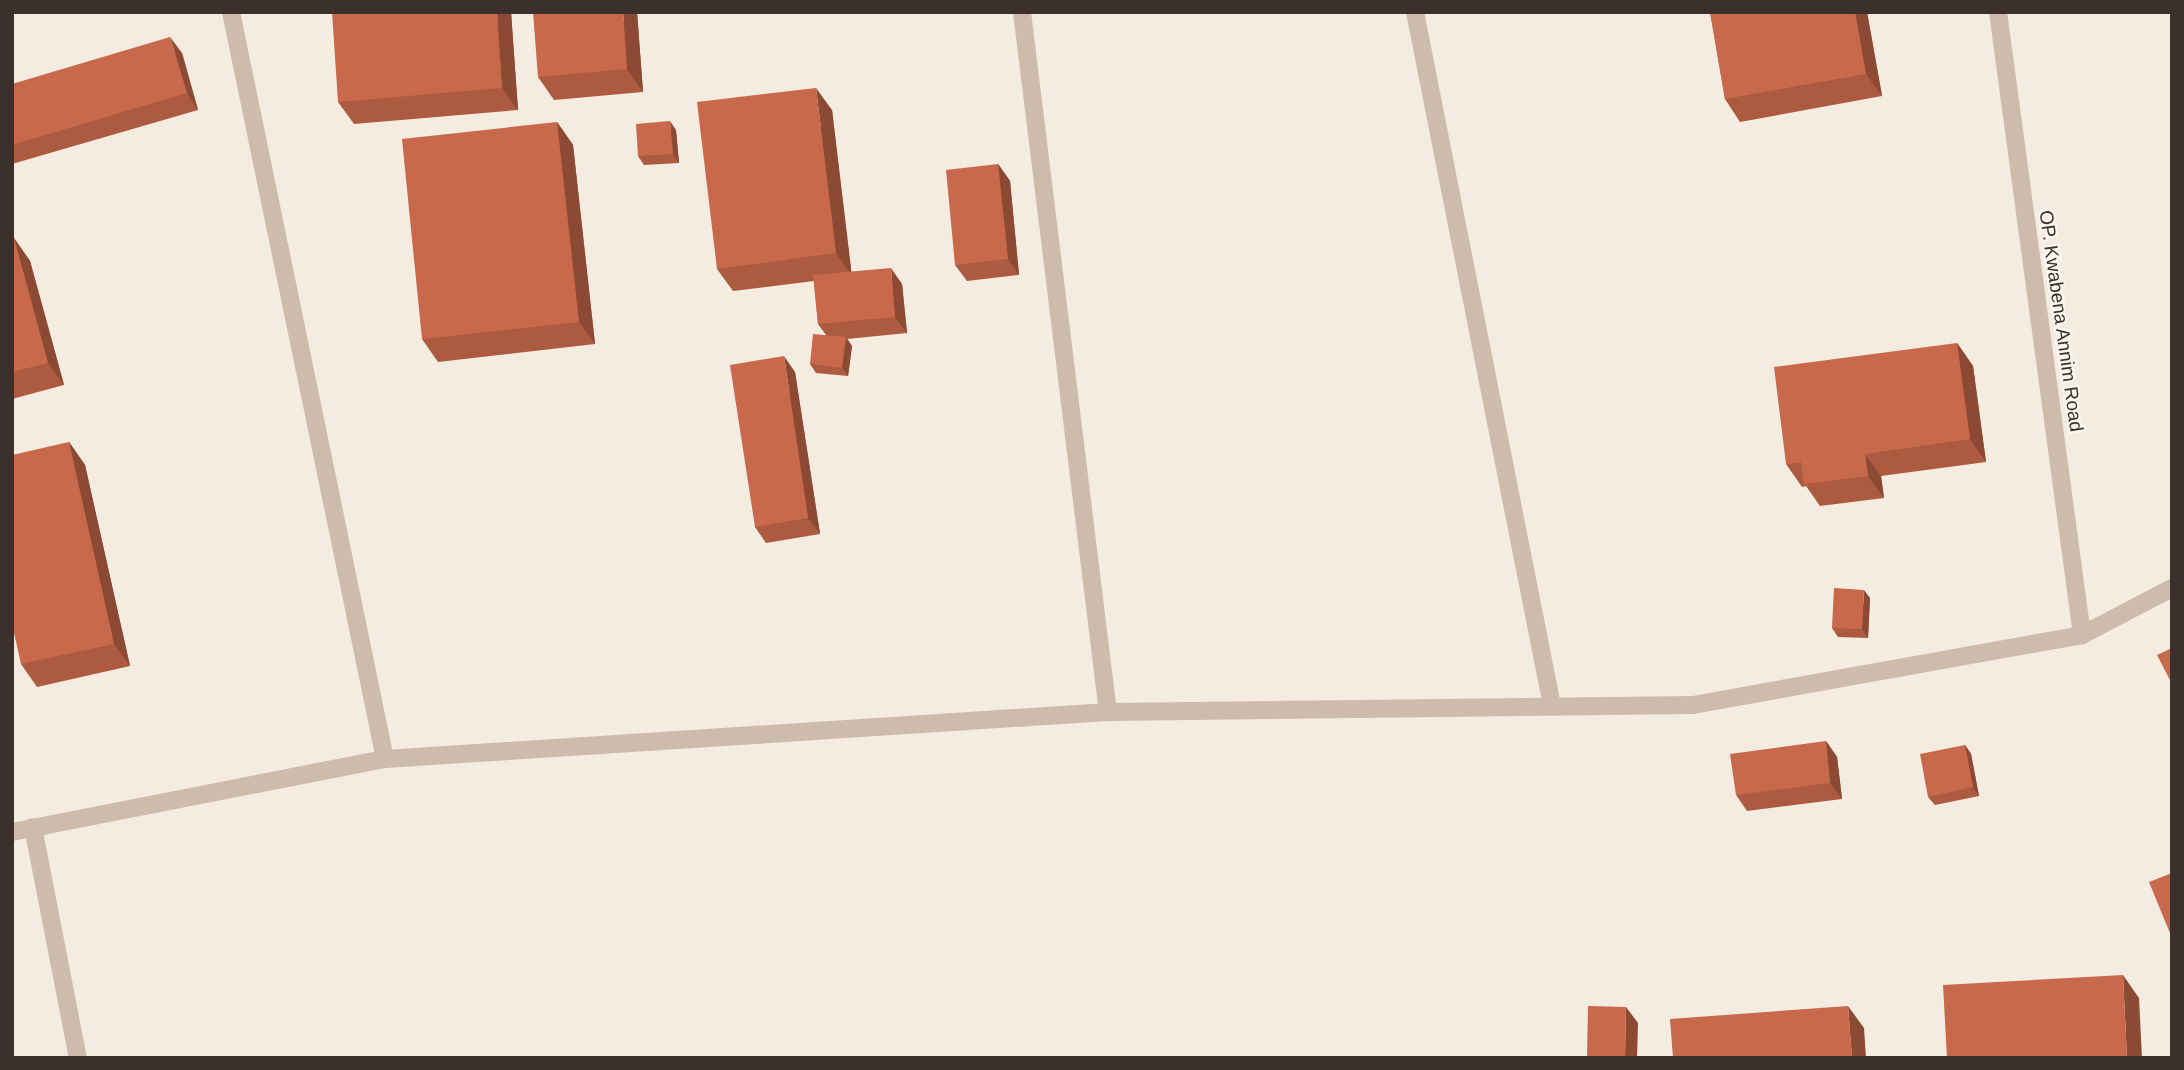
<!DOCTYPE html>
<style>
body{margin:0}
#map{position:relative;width:2184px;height:1070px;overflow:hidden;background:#f4ebe1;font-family:Arial,sans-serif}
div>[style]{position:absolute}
.lane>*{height:18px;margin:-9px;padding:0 9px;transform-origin:9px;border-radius:9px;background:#cdbbac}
.street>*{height:18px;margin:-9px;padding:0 9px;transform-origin:9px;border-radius:9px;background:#cdbbac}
.wall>*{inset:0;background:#ac5a40}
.shaded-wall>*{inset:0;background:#8c4a34}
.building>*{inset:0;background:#c8694b}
span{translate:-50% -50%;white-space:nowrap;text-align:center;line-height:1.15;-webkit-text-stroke:5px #fbf5ee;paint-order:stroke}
.street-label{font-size:19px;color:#3b302b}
.frame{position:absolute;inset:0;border:14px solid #3b302b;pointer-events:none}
</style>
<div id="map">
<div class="lane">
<i style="left:33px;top:827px;width:235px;rotate:79deg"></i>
</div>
<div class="street">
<i style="left:231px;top:12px;width:763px;rotate:78.35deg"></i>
<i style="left:1022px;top:12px;width:705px;rotate:83deg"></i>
<i style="left:1415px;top:12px;width:707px;rotate:78.83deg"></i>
<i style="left:1998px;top:12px;width:629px;rotate:82.32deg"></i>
<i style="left:12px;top:832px;width:380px;rotate:-11.1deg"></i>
<i style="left:385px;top:759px;width:725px;rotate:-3.72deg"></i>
<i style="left:1108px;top:712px;width:585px;rotate:-0.69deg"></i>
<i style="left:1693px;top:705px;width:395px;rotate:-10.2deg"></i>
<i style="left:2082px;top:635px;width:102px;rotate:-27.6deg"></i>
</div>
<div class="wall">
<i style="clip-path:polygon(511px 12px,518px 110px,354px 124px,338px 102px)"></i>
<i style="clip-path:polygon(637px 12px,643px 92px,554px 100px,538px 77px)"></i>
<i style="clip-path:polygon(1710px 12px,1867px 12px,1882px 96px,1740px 122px,1725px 99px)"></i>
<i style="clip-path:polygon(182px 53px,198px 110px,12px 164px,12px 84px)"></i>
<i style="clip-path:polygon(832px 110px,851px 272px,902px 284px,907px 333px,847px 339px,852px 346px,848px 376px,816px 373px,810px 364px,826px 335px,818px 324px,814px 281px,733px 291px,717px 269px)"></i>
<i style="clip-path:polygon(557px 122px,573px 145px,595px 344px,438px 362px,422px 339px)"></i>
<i style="clip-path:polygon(676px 130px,679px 163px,644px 165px,638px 156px)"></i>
<i style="clip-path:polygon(998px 164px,1010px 181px,1019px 275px,967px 281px,955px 265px)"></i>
<i style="clip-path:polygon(14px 238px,30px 261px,64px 385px,12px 399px,12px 239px)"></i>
<i style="clip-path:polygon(1957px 343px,1973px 366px,1986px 462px,1881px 476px,1884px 498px,1820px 506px,1806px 486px,1802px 487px,1786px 464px)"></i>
<i style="clip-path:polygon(795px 372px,820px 534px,766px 543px,755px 527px)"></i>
<i style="clip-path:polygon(69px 442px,85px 465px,130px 666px,37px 687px,21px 664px)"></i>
<i style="clip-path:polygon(1870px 598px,1868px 638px,1838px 637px,1832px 628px)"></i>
<i style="clip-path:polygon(1826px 741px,1837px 757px,1842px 799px,1747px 811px,1736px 795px)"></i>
<i style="clip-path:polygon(1965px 745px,1971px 754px,1979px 796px,1935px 805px,1928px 797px)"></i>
</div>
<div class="shaded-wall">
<i style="clip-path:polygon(497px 12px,511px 12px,518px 110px,502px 88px)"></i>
<i style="clip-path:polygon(623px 12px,637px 12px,643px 92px,627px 69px)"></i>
<i style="clip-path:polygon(1855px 12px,1867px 12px,1882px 96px,1866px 74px)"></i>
<i style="clip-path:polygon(170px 37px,182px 53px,198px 110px,187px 93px)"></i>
<i style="clip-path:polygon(816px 88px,832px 110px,852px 276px,836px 253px)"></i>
<i style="clip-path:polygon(670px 121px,676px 130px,679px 163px,673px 154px)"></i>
<i style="clip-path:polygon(557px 122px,573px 145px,595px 344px,579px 322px)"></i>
<i style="clip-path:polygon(998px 164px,1010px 181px,1019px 275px,1008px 259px)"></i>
<i style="clip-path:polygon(14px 238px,30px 261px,64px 385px,48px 363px)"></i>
<i style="clip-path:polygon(891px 268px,902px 284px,907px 333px,895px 317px)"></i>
<i style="clip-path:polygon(846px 337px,852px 346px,848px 376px,842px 368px)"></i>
<i style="clip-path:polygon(1957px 343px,1973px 366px,1986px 462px,1970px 439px)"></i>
<i style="clip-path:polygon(784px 356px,795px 372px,820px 534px,808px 518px)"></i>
<i style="clip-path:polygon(69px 442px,85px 465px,130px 666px,114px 644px)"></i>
<i style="clip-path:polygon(1865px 454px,1881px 476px,1884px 498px,1868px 476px)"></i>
<i style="clip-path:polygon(1864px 590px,1870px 598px,1868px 638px,1862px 629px)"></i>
<i style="clip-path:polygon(1826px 741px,1837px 757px,1842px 799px,1830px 783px)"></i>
<i style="clip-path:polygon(1965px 745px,1971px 754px,1979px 796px,1973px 787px)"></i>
<i style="clip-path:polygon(2123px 975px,2139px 998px,2142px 1058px,2127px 1058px)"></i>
<i style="clip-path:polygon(1848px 1006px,1864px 1028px,1866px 1058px,1852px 1058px)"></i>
<i style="clip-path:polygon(1626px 1007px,1638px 1023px,1637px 1058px,1625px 1058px)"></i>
</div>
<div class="building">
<i style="clip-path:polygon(332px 12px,497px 12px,502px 88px,338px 102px)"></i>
<i style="clip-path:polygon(533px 12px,623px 12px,627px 69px,538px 77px)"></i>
<i style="clip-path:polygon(1710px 12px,1855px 12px,1866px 74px,1725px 99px)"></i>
<i style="clip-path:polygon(170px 37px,187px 93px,12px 145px,12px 84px)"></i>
<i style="clip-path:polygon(816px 88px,836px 253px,717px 269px,697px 102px)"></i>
<i style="clip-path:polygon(670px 121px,673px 154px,638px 156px,636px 124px)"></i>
<i style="clip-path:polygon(557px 122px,579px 322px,422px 339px,402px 139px)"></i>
<i style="clip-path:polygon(998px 164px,1008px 259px,955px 265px,946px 170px)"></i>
<i style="clip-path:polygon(14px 238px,48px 363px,12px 372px,12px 239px)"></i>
<i style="clip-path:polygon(891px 268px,895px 317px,818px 324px,813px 275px)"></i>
<i style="clip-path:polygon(813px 334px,846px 337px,842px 368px,810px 364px)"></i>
<i style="clip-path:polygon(1957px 343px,1970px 439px,1865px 454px,1868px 476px,1804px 484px,1801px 462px,1786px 464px,1774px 367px)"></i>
<i style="clip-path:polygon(784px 356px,808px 518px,755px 527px,730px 365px)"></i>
<i style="clip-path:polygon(69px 442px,114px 644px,21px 664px,12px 624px,12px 455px)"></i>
<i style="clip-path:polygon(1834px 588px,1864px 590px,1862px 629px,1832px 628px)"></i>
<i style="clip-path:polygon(2172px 648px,2172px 684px,2157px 655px)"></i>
<i style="clip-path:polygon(1826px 741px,1830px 783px,1736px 795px,1730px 754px)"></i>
<i style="clip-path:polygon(1965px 745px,1973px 787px,1928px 797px,1920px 754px)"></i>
<i style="clip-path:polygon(2172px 873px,2172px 938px,2149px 882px)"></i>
<i style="clip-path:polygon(2123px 975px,2127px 1058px,1947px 1058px,1943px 985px)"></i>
<i style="clip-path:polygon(1588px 1006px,1626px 1007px,1625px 1058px,1587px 1058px)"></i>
<i style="clip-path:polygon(1848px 1006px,1852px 1058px,1673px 1058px,1670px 1019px)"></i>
</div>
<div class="street-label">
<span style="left:2061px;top:321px;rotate:82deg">OP. Kwabena Annim Road</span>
</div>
<div class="frame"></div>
</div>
